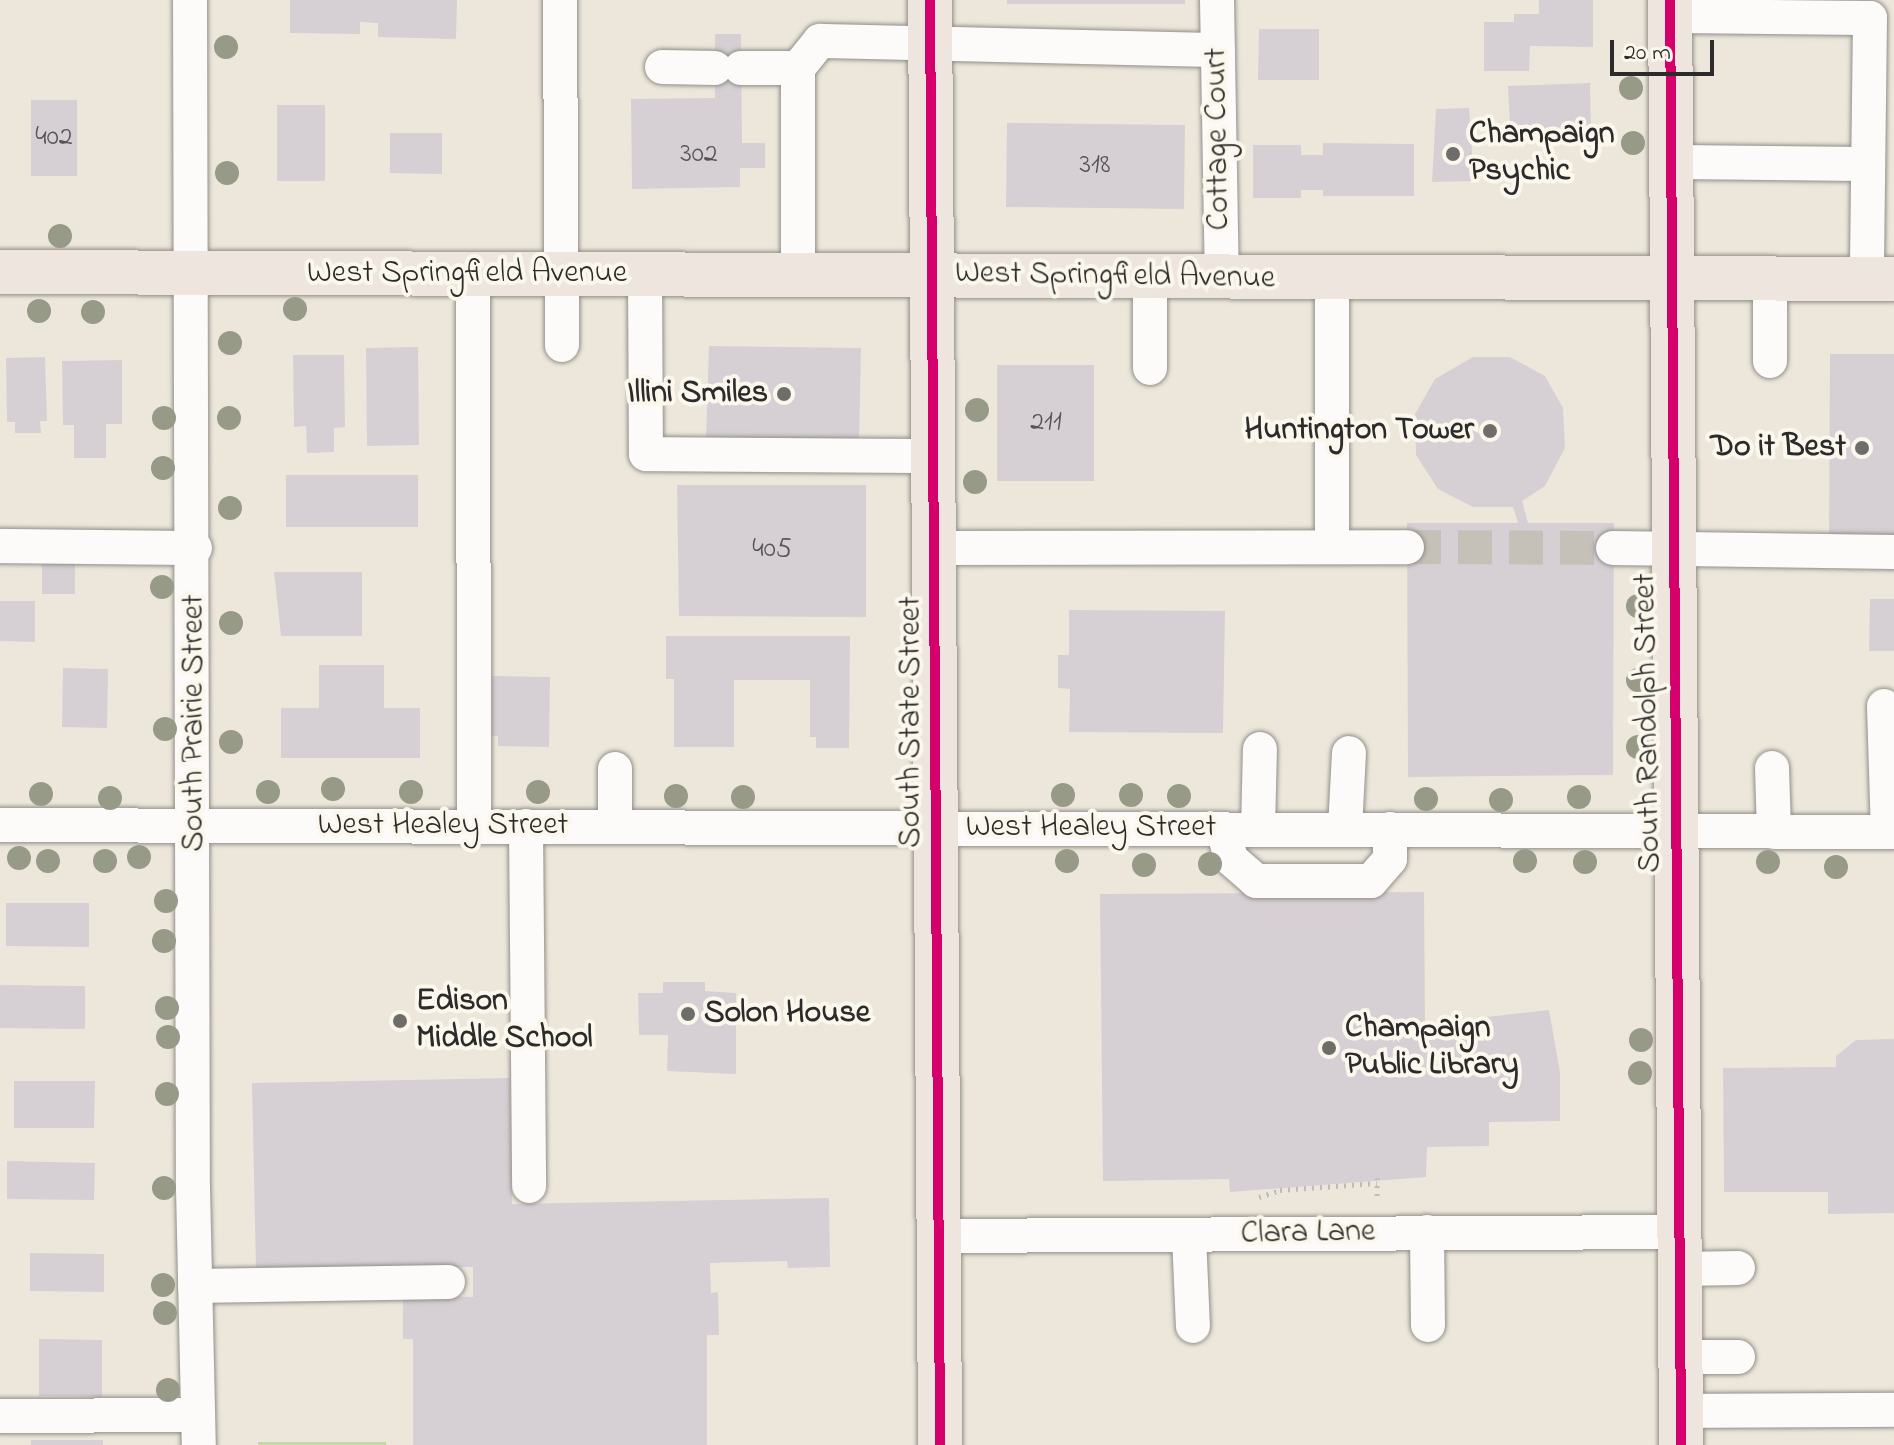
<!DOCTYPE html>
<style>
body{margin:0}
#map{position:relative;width:1894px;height:1445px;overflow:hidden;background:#ede7db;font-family:"Indie Flower",sans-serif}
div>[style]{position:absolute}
.green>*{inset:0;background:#c2d8a5}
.building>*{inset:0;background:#d6d0d5}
.minor-tunnel>*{height:34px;margin-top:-17px;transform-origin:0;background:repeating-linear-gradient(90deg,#c6c1b8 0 34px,transparent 0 51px)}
.path>*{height:5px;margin-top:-2.5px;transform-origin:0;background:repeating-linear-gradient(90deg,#bdbcbb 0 2px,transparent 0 8px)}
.roads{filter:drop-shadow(0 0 2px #928f89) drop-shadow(0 0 2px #928f89)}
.minor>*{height:34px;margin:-17px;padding:0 17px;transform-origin:17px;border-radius:17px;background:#fcfbfa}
.major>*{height:44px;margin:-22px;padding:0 22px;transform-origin:22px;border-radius:22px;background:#eee6de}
.cycleway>*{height:10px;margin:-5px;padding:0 5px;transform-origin:5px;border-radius:5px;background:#d6006c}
.trees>*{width:24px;height:24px;margin:-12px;border-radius:50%;background:#969a87}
.dots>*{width:22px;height:22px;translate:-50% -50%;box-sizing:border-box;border:4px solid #fbf7ec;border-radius:50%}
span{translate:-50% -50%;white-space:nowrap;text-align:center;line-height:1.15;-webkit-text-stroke:8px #fbf7ec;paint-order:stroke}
.number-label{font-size:28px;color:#565456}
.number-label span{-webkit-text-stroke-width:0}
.poi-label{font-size:32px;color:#2b2b2b;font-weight:700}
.left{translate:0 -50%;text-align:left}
.right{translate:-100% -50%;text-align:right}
.street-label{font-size:32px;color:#2b2b2b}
.scale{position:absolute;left:1610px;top:40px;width:104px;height:36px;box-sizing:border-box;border:4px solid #2b2b2b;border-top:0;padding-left:10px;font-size:24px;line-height:28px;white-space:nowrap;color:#2b2b2b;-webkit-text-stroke:6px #fbf7ec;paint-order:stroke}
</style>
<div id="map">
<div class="green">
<i style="clip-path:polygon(258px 1442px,386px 1442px,386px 1445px,258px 1445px)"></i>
</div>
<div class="building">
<i style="clip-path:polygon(290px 0,457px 0,456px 39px,378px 37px,378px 23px,360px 22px,360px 34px,290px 33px)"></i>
<i style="clip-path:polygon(1007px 0,1185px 0,1185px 4px,1007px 4px)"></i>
<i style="clip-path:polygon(1539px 0,1593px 0,1593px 47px,1530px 46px,1529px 71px,1484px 71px,1484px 22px,1514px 22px,1514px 14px,1539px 14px)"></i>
<i style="clip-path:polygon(1259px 29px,1319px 29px,1319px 80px,1258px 80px)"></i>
<i style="clip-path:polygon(715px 34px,741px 34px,742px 143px,765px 143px,765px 168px,740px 168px,740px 187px,632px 189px,631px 99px,715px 98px)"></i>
<i style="clip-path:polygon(1590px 83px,1591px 137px,1532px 138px,1531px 125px,1510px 126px,1508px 86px)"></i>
<i style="clip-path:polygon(31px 100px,77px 100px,77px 176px,31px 176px)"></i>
<i style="clip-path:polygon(277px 105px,325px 105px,325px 181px,277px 181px)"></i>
<i style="clip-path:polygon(1469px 108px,1474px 181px,1432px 182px,1436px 109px)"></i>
<i style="clip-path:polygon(1007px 123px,1185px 125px,1184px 209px,1006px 207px)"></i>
<i style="clip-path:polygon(390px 133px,442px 133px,442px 174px,390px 173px)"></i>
<i style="clip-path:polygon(1323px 143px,1414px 144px,1414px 196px,1323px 196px,1323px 190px,1301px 190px,1301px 198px,1253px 198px,1253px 145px,1301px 145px,1301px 155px,1323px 155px)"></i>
<i style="clip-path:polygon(709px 346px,861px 348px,859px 439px,706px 439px)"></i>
<i style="clip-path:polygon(418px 347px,419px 445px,367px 446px,366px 348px)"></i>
<i style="clip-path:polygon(1830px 354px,1894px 354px,1894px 543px,1829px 542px)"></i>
<i style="clip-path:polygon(293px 355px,344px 355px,345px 427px,334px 428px,334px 452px,307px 453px,306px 426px,294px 427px)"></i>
<i style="clip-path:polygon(45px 357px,47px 421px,40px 421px,41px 433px,15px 433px,15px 422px,7px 422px,6px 358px)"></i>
<i style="clip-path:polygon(1473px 357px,1510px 357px,1545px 376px,1563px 408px,1565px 448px,1545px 486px,1522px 501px,1528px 523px,1614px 523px,1613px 775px,1408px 777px,1407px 523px,1518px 523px,1513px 507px,1473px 507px,1438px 489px,1416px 455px,1415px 414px,1435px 379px)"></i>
<i style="clip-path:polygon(122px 360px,122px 424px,106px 424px,106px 458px,74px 458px,74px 425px,63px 425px,62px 361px)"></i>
<i style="clip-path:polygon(997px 365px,1094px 365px,1094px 481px,997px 481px)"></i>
<i style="clip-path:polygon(286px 475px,418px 475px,418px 527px,286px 527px)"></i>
<i style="clip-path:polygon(677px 485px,866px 485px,866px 617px,679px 616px)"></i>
<i style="clip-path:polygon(42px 561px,75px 561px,75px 594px,42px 594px)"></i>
<i style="clip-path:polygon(274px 572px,362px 572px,362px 636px,281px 636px)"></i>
<i style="clip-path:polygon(1870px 599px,1894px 599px,1894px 651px,1869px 651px)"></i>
<i style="clip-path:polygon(0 601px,35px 601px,35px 642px,0 641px)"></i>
<i style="clip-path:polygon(1069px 610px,1225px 611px,1223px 733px,1069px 732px,1070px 689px,1058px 688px,1058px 655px,1069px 655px)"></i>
<i style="clip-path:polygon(666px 636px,850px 636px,849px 748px,816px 748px,816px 737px,810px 737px,810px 680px,734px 680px,734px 747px,674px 747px,674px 679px,666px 679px)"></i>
<i style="clip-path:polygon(319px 665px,384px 665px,384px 708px,420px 708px,420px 758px,281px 758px,281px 708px,319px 708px)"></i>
<i style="clip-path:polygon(63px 668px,108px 669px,107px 728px,62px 727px)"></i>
<i style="clip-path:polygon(492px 676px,550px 677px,549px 747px,498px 746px,498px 736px,492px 736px)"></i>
<i style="clip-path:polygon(1424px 892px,1425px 1024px,1549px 1010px,1560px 1072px,1560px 1121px,1489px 1122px,1489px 1146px,1427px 1147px,1426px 1177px,1230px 1192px,1229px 1179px,1103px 1181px,1100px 894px)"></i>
<i style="clip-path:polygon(6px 903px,89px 903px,89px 947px,6px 946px)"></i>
<i style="clip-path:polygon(663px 982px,705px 982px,705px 991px,736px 993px,736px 1074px,667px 1071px,668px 1035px,639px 1035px,638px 993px,663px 993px)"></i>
<i style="clip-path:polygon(0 985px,85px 986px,85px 1029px,0 1028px)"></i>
<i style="clip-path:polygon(1894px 1039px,1894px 1213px,1828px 1214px,1828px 1192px,1724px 1192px,1723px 1068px,1836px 1067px,1836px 1056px,1856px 1040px)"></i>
<i style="clip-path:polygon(510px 1078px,512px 1204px,829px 1198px,830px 1267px,788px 1268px,787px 1261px,710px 1263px,711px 1293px,718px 1292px,719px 1335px,707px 1335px,707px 1445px,413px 1445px,413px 1339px,403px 1339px,403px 1295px,473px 1297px,473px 1267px,256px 1271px,252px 1083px)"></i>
<i style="clip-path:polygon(14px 1081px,95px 1081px,94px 1128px,14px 1128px)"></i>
<i style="clip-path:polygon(7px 1161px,95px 1163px,94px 1200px,7px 1199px)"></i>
<i style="clip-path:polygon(30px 1253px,104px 1254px,104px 1292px,30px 1291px)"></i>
<i style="clip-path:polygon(39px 1339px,102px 1340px,102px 1397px,39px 1396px)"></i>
<i style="clip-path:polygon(31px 1440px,103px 1440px,103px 1445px,31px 1445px)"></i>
</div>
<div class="minor-tunnel">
<i style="left:1407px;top:547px;width:206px;rotate:0.3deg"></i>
</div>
<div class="path">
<i style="left:1377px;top:1178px;width:22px;rotate:90deg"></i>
<i style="left:1259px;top:1197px;width:22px;rotate:-18deg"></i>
<i style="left:1280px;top:1190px;width:97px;rotate:-4.1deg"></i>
</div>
<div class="roads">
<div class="minor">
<i style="left:190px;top:0;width:1189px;rotate:89.86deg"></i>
<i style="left:193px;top:1189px;width:256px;rotate:88.7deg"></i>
<i style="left:560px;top:0;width:345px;rotate:89.7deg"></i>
<i style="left:1217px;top:0;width:278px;rotate:89deg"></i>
<i style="left:1670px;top:16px;width:200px;rotate:0.6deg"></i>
<i style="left:1870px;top:18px;width:261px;rotate:90.7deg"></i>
<i style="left:662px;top:67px;width:53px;rotate:1.1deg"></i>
<i style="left:741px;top:68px;width:57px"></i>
<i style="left:1671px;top:162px;width:197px;rotate:0.6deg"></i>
<i style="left:473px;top:274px;width:552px;rotate:89.9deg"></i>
<i style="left:645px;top:274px;width:180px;rotate:89.7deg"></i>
<i style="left:646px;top:454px;width:290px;rotate:0.4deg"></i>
<i style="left:798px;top:274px;width:206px;rotate:-90deg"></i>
<i style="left:798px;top:68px;width:35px;rotate:-51deg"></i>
<i style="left:820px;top:41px;width:398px;rotate:1.3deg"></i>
<i style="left:1150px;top:278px;width:90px;rotate:90deg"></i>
<i style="left:1332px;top:279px;width:266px;rotate:90deg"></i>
<i style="left:1770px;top:361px;width:83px;rotate:-90deg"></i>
<i style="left:0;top:546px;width:195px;rotate:0.6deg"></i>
<i style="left:937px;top:548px;width:470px;rotate:-0.1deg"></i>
<i style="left:1613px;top:548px;width:281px;rotate:0.8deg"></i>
<i style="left:1884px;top:706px;width:126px;rotate:88.2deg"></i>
<i style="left:1772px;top:768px;width:64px;rotate:88.2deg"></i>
<i style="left:615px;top:769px;width:57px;rotate:90deg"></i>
<i style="left:0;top:825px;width:1894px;rotate:0.21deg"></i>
<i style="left:526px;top:826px;width:360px;rotate:89.5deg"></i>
<i style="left:1223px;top:829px;width:31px;rotate:75deg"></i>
<i style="left:1231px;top:859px;width:33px;rotate:41deg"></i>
<i style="left:1256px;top:881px;width:115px"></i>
<i style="left:1371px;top:881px;width:29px;rotate:-49deg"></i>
<i style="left:1390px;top:859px;width:30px;rotate:-90deg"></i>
<i style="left:1258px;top:829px;width:80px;rotate:-88.6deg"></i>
<i style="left:1345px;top:829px;width:76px;rotate:-87deg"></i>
<i style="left:1427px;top:1232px;width:93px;rotate:89.4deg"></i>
<i style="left:937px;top:1236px;width:742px;rotate:-0.31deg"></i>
<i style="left:1189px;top:1236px;width:90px;rotate:87.5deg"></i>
<i style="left:1680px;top:1269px;width:58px;rotate:-1deg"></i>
<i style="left:195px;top:1286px;width:253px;rotate:-0.9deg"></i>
<i style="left:1681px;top:1357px;width:57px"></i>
<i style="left:1681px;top:1411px;width:213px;rotate:-0.3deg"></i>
<i style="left:0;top:1416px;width:198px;rotate:-0.3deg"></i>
</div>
<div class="major">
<i style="left:930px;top:0;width:1445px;rotate:89.6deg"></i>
<i style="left:1670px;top:0;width:1445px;rotate:89.56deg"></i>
<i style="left:0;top:272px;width:1894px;rotate:0.21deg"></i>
</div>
</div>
<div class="cycleway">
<i style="left:930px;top:0;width:1445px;rotate:89.6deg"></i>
<i style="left:1670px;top:0;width:1445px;rotate:89.56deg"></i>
</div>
<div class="trees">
<i style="left:226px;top:47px"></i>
<i style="left:1631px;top:88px"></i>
<i style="left:1633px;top:143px"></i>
<i style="left:227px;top:173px"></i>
<i style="left:60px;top:236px"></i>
<i style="left:295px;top:309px"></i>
<i style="left:39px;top:311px"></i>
<i style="left:93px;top:312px"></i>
<i style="left:230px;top:343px"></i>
<i style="left:977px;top:410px"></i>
<i style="left:164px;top:418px"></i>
<i style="left:229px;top:418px"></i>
<i style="left:163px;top:468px"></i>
<i style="left:975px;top:482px"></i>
<i style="left:230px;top:508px"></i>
<i style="left:162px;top:587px"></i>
<i style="left:1638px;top:606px"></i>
<i style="left:231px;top:623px"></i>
<i style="left:1638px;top:680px"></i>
<i style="left:165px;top:729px"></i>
<i style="left:231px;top:742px"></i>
<i style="left:1638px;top:747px"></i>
<i style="left:333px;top:789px"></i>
<i style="left:268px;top:792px"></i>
<i style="left:411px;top:792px"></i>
<i style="left:538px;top:792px"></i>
<i style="left:41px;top:794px"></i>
<i style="left:1063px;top:795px"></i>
<i style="left:1131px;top:795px"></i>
<i style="left:676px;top:796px"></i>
<i style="left:1179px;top:796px"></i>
<i style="left:743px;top:797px"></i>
<i style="left:1579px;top:797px"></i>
<i style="left:110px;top:798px"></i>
<i style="left:1426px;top:799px"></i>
<i style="left:1501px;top:800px"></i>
<i style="left:139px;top:857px"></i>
<i style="left:19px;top:858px"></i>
<i style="left:48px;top:861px"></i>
<i style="left:105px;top:861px"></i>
<i style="left:1067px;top:861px"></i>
<i style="left:1525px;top:861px"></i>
<i style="left:1585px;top:862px"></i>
<i style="left:1768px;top:862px"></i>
<i style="left:1210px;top:864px"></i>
<i style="left:1144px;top:865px"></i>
<i style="left:1836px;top:867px"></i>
<i style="left:166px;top:901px"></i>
<i style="left:164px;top:941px"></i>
<i style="left:167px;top:1008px"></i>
<i style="left:168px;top:1037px"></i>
<i style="left:1641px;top:1040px"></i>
<i style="left:1640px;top:1073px"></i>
<i style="left:167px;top:1094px"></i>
<i style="left:164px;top:1188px"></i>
<i style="left:163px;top:1285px"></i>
<i style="left:165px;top:1313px"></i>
<i style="left:168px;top:1390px"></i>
</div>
<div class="dots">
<i style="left:1453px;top:154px;background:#6f6d69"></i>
<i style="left:784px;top:394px;background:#6f6d69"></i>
<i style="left:1490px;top:431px;background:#6f6d69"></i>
<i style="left:1862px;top:448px;background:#6f6d69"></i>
<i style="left:688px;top:1014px;background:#6f6d69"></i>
<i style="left:400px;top:1021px;background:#6f6d69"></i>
<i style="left:1329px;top:1048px;background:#6f6d69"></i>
</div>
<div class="number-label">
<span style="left:54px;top:138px">402</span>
<span style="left:699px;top:155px">302</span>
<span style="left:1095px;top:166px">318</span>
<span style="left:1046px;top:423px">211</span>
<span style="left:772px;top:550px">405</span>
</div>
<div class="poi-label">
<span class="left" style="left:1469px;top:154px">Champaign<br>Psychic</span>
<span class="right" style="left:768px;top:394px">Illini Smiles</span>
<span class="right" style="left:1474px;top:431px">Huntington Tower</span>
<span class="right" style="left:1846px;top:448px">Do it Best</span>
<span class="left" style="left:416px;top:1021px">Edison<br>Middle School</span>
<span class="left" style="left:704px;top:1014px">Solon House</span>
<span class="left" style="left:1345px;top:1048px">Champaign<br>Public Library</span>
</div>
<div class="street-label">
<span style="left:1219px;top:139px;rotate:-91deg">Cottage Court</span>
<span style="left:467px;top:274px">West Springfield Avenue</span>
<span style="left:1115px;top:277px;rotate:1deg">West Springfield Avenue</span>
<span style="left:912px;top:722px;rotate:-90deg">South State Street</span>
<span style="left:195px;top:723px;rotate:-90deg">South Prairie Street</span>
<span style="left:1649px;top:723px;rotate:-91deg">South Randolph Street</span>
<span style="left:443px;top:826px">West Healey Street</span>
<span style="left:1091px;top:828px">West Healey Street</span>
<span style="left:1308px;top:1234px;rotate:-1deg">Clara Lane</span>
</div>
<div class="scale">20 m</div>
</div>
